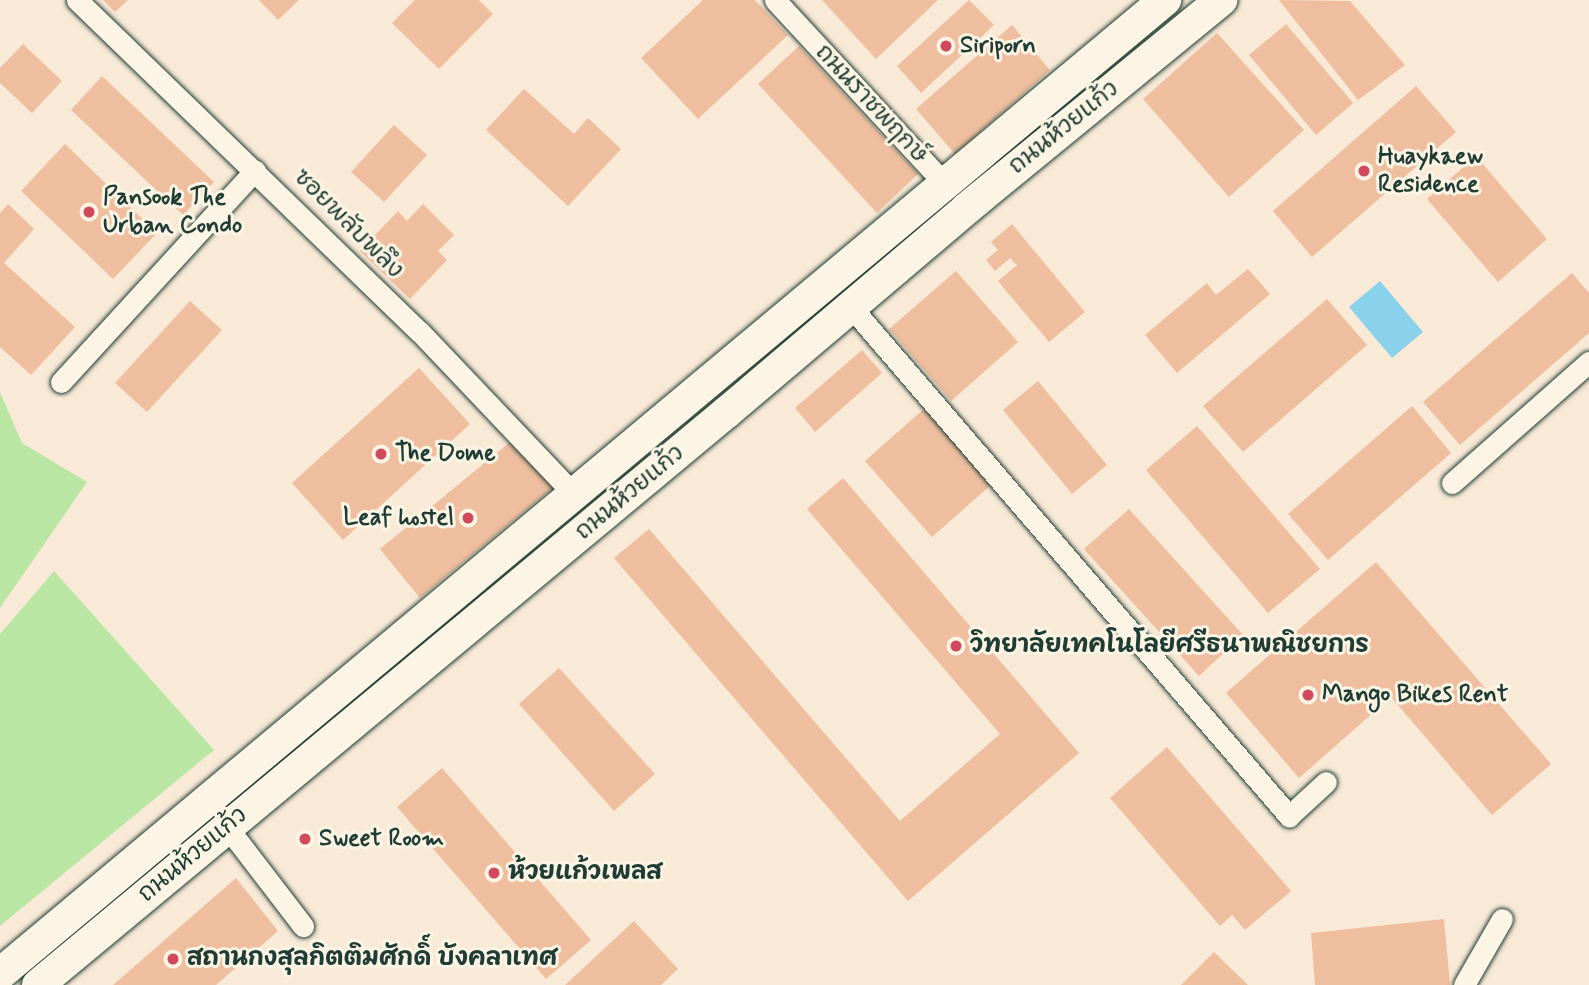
<!DOCTYPE html>
<meta charset="utf-8">
<style>
body{margin:0}
#map{position:relative;width:1589px;height:985px;overflow:hidden;background:#f9ead7;font-family:Mynerve,"Playpen Sans Thai",sans-serif}
div>[style]{position:absolute}
.green>*{inset:0;background:#bae6a4}
.water>*{inset:0;background:#8ad1ec}
.building>*{inset:0;background:#eebe9f}
.roads{filter:drop-shadow(0 0 2px #1f3d34) drop-shadow(0 0 2px #1f3d34)}
.street>*{height:21px;margin:-10.5px;padding:0 10.5px;transform-origin:10.5px;border-radius:10.5px;background:#fcf5e5}
.secondary>*{height:32px;margin:-16px;padding:0 16px;transform-origin:16px;border-radius:16px;background:#fcf5e5}
.dots>*{width:19px;height:19px;translate:-50% -50%;box-sizing:border-box;border:4px solid #fcf5e5;border-radius:50%}
span{translate:-50% -50%;white-space:nowrap;text-align:center;line-height:1.15;-webkit-text-stroke:6px #fcf5e5;paint-order:stroke}
.poi-label{font-size:24px;color:#1f3d34;font-weight:700}
.left{translate:0 -50%;text-align:left}
.right{translate:-100% -50%;text-align:right}
.street-label{font-size:24px;color:#1f3d34}
</style>
<div id="map">
<div class="green">
<i style="clip-path:polygon(0 392px,22px 443px,87px 482px,0 608px)"></i>
<i style="clip-path:polygon(54px 571px,214px 750px,0 926px,0 634px)"></i>
</div>
<div class="water">
<i style="clip-path:polygon(1380px 281px,1423px 332px,1392px 358px,1349px 307px)"></i>
</div>
<div class="building">
<i style="clip-path:polygon(103px 0,128px 0,115px 12px)"></i>
<i style="clip-path:polygon(259px 0,299px 0,278px 20px)"></i>
<i style="clip-path:polygon(415px 0,479px 0,493px 14px,439px 69px,392px 23px)"></i>
<i style="clip-path:polygon(703px 0,755px 0,788px 35px,698px 119px,641px 58px)"></i>
<i style="clip-path:polygon(822px 0,938px 0,876px 59px)"></i>
<i style="clip-path:polygon(969px 0,994px 25px,921px 93px,897px 66px)"></i>
<i style="clip-path:polygon(1279px 0,1350px 1px,1405px 65px,1358px 100px)"></i>
<i style="clip-path:polygon(1286px 24px,1353px 103px,1316px 135px,1249px 55px)"></i>
<i style="clip-path:polygon(1012px 25px,1050px 70px,955px 154px,916px 109px)"></i>
<i style="clip-path:polygon(1217px 33px,1304px 130px,1229px 197px,1143px 99px)"></i>
<i style="clip-path:polygon(23px 44px,62px 81px,32px 113px,0 83px,0 68px)"></i>
<i style="clip-path:polygon(799px 46px,918px 174px,877px 213px,758px 84px)"></i>
<i style="clip-path:polygon(102px 76px,214px 182px,183px 215px,71px 110px)"></i>
<i style="clip-path:polygon(1416px 86px,1456px 132px,1312px 257px,1273px 211px)"></i>
<i style="clip-path:polygon(524px 89px,574px 134px,588px 118px,621px 149px,568px 206px,486px 130px)"></i>
<i style="clip-path:polygon(394px 125px,427px 155px,384px 202px,351px 172px)"></i>
<i style="clip-path:polygon(65px 144px,157px 233px,113px 279px,21px 191px)"></i>
<i style="clip-path:polygon(1476px 156px,1547px 239px,1498px 282px,1427px 199px)"></i>
<i style="clip-path:polygon(8px 204px,34px 229px,4px 263px,75px 327px,31px 375px,0 347px,0 213px)"></i>
<i style="clip-path:polygon(423px 204px,454px 235px,438px 251px,447px 260px,410px 299px,360px 251px,398px 211px,407px 221px)"></i>
<i style="clip-path:polygon(1012px 224px,1085px 312px,1049px 342px,998px 281px,1017px 265px,1010px 258px,995px 271px,986px 260px,998px 250px,991px 242px)"></i>
<i style="clip-path:polygon(1248px 269px,1270px 294px,1177px 373px,1145px 335px,1207px 283px,1216px 295px)"></i>
<i style="clip-path:polygon(956px 271px,1018px 342px,951px 401px,889px 329px)"></i>
<i style="clip-path:polygon(1572px 273px,1589px 293px,1589px 333px,1460px 445px,1423px 402px)"></i>
<i style="clip-path:polygon(1327px 299px,1367px 345px,1243px 452px,1203px 406px)"></i>
<i style="clip-path:polygon(190px 301px,222px 330px,147px 412px,115px 383px)"></i>
<i style="clip-path:polygon(862px 350px,882px 373px,815px 432px,795px 408px)"></i>
<i style="clip-path:polygon(419px 368px,470px 424px,343px 540px,292px 483px)"></i>
<i style="clip-path:polygon(1038px 381px,1107px 465px,1072px 494px,1003px 410px)"></i>
<i style="clip-path:polygon(1412px 406px,1451px 453px,1328px 560px,1288px 514px)"></i>
<i style="clip-path:polygon(925px 408px,992px 484px,932px 537px,865px 461px)"></i>
<i style="clip-path:polygon(1197px 426px,1320px 569px,1268px 613px,1146px 470px)"></i>
<i style="clip-path:polygon(515px 438px,555px 486px,420px 598px,380px 549px)"></i>
<i style="clip-path:polygon(843px 478px,1079px 753px,908px 901px,614px 558px,649px 529px,900px 821px,1000px 734px,807px 509px)"></i>
<i style="clip-path:polygon(1129px 509px,1243px 635px,1199px 676px,1084px 549px)"></i>
<i style="clip-path:polygon(1376px 562px,1551px 764px,1492px 815px,1391px 697px,1299px 778px,1226px 693px)"></i>
<i style="clip-path:polygon(559px 668px,655px 774px,614px 811px,519px 704px)"></i>
<i style="clip-path:polygon(1167px 747px,1291px 891px,1245px 930px,1232px 915px,1220px 926px,1110px 798px)"></i>
<i style="clip-path:polygon(442px 768px,591px 940px,546px 979px,397px 807px)"></i>
<i style="clip-path:polygon(236px 878px,278px 931px,216px 985px,113px 985px)"></i>
<i style="clip-path:polygon(1444px 919px,1450px 985px,1315px 985px,1311px 933px)"></i>
<i style="clip-path:polygon(634px 921px,678px 969px,661px 985px,565px 985px)"></i>
<i style="clip-path:polygon(1214px 952px,1248px 985px,1181px 985px)"></i>
</div>
<div class="roads">
<div class="street">
<i style="left:77px;top:0;width:477px;rotate:44.1deg"></i>
<i style="left:420px;top:332px;width:224px;rotate:46.5deg"></i>
<i style="left:775px;top:0;width:249px;rotate:47.3deg"></i>
<i style="left:851px;top:307px;width:672px;rotate:49.29deg"></i>
<i style="left:1289px;top:816px;width:50px;rotate:-42.6deg"></i>
<i style="left:61px;top:382px;width:287px;rotate:-47.5deg"></i>
<i style="left:1452px;top:483px;width:183px;rotate:-41.5deg"></i>
<i style="left:227px;top:827px;width:125px;rotate:52.5deg"></i>
<i style="left:1464px;top:985px;width:76px;rotate:-60.1deg"></i>
</div>
<div class="secondary">
<i style="left:0;top:974px;width:1519px;rotate:-39.9deg"></i>
<i style="left:38px;top:985px;width:896px;rotate:-39.75deg"></i>
<i style="left:727px;top:412px;width:314px;rotate:-40.3deg"></i>
<i style="left:966px;top:209px;width:330px;rotate:-39.3deg"></i>
</div>
</div>
<div class="dots">
<i style="left:946px;top:46px;background:#d1495b"></i>
<i style="left:1364px;top:171px;background:#d1495b"></i>
<i style="left:89px;top:212px;background:#d1495b"></i>
<i style="left:381px;top:454px;background:#d1495b"></i>
<i style="left:468px;top:518px;background:#d1495b"></i>
<i style="left:956px;top:646px;background:#d1495b"></i>
<i style="left:1308px;top:695px;background:#d1495b"></i>
<i style="left:305px;top:839px;background:#d1495b"></i>
<i style="left:494px;top:873px;background:#d1495b"></i>
<i style="left:173px;top:959px;background:#d1495b"></i>
</div>
<div class="poi-label">
<span class="left" style="left:960px;top:46px">Siriporn</span>
<span class="left" style="left:1378px;top:171px">Huaykaew<br>Residence</span>
<span class="left" style="left:103px;top:212px">Pansook The<br>Urban Condo</span>
<span class="left" style="left:395px;top:454px">The Dome</span>
<span class="right" style="left:454px;top:518px">Leaf hostel</span>
<span class="left" style="left:970px;top:646px">วิทยาลัยเทคโนโลยีศรีธนาพณิชยการ</span>
<span class="left" style="left:1322px;top:695px">Mango Bikes Rent</span>
<span class="left" style="left:319px;top:839px">Sweet Room</span>
<span class="left" style="left:508px;top:873px">ห้วยแก้วเพลส</span>
<span class="left" style="left:187px;top:959px">สถานกงสุลกิตติมศักดิ์ บังคลาเทศ</span>
</div>
<div class="street-label">
<span style="left:871px;top:104px;rotate:47deg">ถนนราชพฤกษ์</span>
<span style="left:1064px;top:128px;rotate:-39deg">ถนนห้วยแก้ว</span>
<span style="left:348px;top:224px;rotate:45deg">ซอยพลับพลึง</span>
<span style="left:630px;top:493px;rotate:-40deg">ถนนห้วยแก้ว</span>
<span style="left:193px;top:855px;rotate:-40deg">ถนนห้วยแก้ว</span>
</div>
</div>
